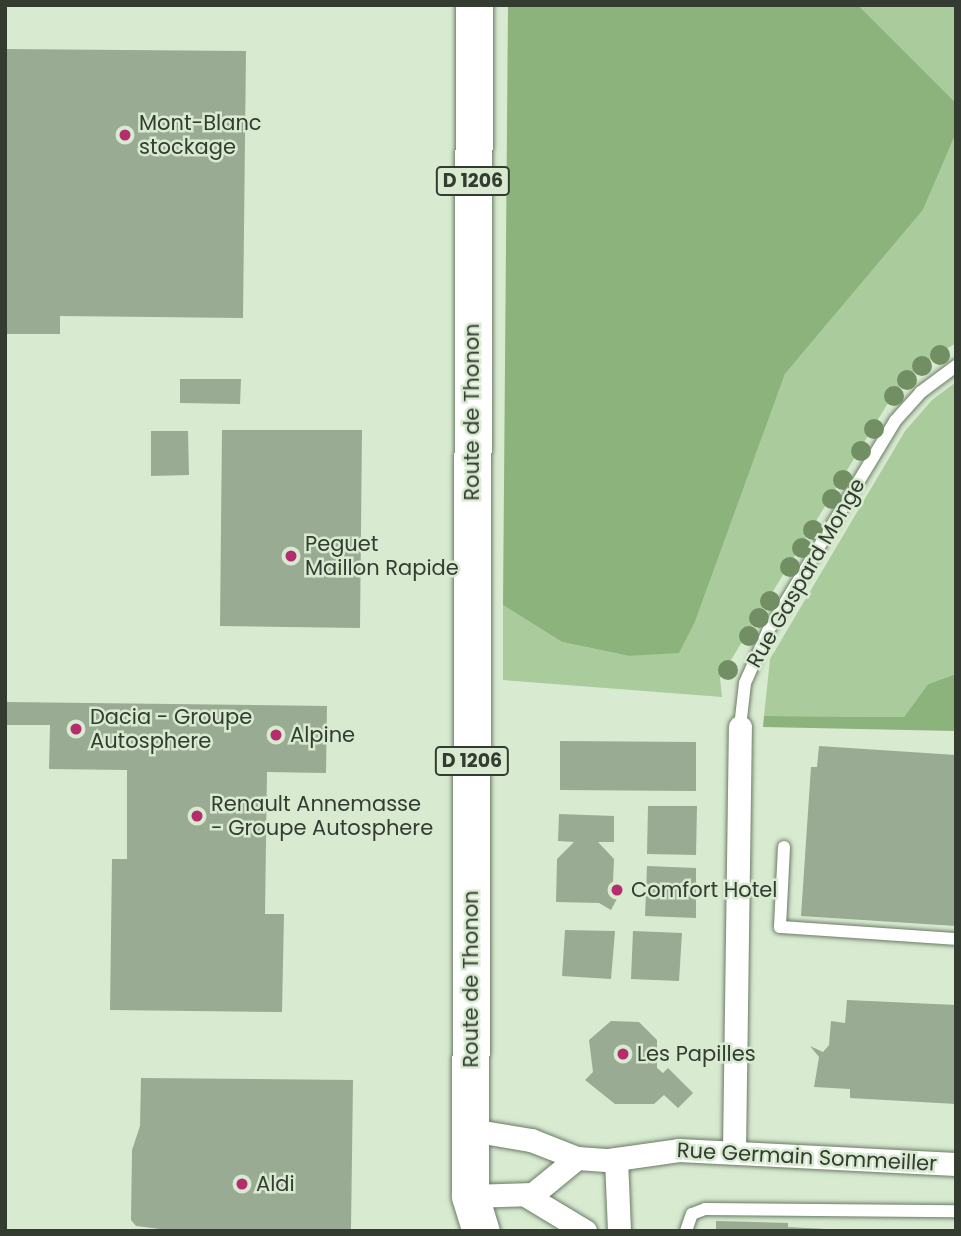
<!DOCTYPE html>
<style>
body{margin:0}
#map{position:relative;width:961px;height:1236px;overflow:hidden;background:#d8ebd1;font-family:Poppins,sans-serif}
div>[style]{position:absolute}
.green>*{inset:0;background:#aacc9d}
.forest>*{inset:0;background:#8cb37c}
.building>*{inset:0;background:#99ab93}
.roads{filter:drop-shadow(0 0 2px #6a7b64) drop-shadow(0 0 2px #6a7b64)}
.service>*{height:12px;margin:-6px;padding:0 6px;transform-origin:6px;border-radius:6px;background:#fff}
.minor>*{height:23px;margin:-11.5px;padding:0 11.5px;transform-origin:11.5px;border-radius:11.5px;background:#fff}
.primary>*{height:37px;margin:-18.5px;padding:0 18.5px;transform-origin:18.5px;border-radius:18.5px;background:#fff}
.trees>*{width:20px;height:20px;margin:-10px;border-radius:50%;background:#728f64}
.dots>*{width:19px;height:19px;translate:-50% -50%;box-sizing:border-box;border:4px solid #d8ebd1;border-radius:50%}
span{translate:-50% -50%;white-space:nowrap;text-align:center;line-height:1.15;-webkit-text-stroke:5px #d8ebd1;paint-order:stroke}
.shield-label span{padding:2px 5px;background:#d8ebd1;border:2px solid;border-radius:5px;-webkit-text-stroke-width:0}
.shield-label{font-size:19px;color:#343c32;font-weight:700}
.poi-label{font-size:21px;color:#343c32}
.left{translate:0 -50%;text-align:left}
.street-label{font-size:21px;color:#343c32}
.frame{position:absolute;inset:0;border:7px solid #343c32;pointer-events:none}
</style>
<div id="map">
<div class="green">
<i style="clip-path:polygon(858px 5px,956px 5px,956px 103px)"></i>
<i style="clip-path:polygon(956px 133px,956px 343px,917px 368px,893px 395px,720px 678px,722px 697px,503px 680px,503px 605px,562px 642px,629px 656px,679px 652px,695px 622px,785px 374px,923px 210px)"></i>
<i style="clip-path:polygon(956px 382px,956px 674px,928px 684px,904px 717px,764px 716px,770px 659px,905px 431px,932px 400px)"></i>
</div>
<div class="forest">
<i style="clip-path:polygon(508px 5px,858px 5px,956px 103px,956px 133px,923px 210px,785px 374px,695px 622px,679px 653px,629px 656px,562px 642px,503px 605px)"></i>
<i style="clip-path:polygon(956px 674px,956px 731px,763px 727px,764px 716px,904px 717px,928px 684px)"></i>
</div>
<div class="building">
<i style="clip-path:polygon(5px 49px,246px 51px,243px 318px,60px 316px,60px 334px,5px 334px)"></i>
<i style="clip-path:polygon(180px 379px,241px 379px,240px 404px,180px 403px)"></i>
<i style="clip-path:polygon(222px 430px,362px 430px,360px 628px,220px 626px)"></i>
<i style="clip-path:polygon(151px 431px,188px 431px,189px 475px,151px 476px)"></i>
<i style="clip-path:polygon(6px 702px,327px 706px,326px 773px,267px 772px,265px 914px,284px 914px,282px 1012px,110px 1010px,112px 859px,127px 859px,127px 770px,49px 769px,50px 725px,6px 725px)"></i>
<i style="clip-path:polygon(560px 741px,696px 742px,696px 791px,560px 790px)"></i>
<i style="clip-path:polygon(819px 746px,956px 755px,956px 926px,801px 916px,811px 767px,817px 767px)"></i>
<i style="clip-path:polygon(648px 806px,697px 806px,696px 855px,647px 854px)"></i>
<i style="clip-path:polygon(559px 814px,614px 816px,614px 842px,598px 842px,614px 859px,613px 883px,619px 895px,611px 910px,599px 903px,556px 902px,557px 859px,574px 842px,558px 841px)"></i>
<i style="clip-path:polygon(647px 866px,696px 868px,696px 918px,645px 916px)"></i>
<i style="clip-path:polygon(565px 930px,615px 931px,611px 979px,562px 976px)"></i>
<i style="clip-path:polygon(633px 931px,682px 933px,679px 981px,631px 979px)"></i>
<i style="clip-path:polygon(847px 1000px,956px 1005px,956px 1104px,850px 1098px,850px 1089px,814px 1087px,819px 1057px,810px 1046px,823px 1052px,829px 1045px,831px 1021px,845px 1023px)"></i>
<i style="clip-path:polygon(611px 1021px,639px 1022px,657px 1040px,657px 1068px,663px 1073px,668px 1068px,693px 1093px,678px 1108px,664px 1095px,654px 1104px,615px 1104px,585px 1080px,593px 1072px,589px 1040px)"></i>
<i style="clip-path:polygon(141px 1078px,353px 1080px,351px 1229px,176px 1231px,136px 1226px,131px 1220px,132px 1150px,140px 1126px)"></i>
<i style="clip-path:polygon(716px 1221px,788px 1223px,788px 1227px,865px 1231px,716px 1231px)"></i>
</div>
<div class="roads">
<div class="service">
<i style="left:740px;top:727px;width:44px;rotate:-83.5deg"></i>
<i style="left:745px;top:683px;width:57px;rotate:-66.1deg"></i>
<i style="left:768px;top:631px;width:245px;rotate:-58.8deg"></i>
<i style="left:895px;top:421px;width:39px;rotate:-48deg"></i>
<i style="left:921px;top:392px;width:44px;rotate:-36.6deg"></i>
<i style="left:784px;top:847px;width:80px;rotate:92.9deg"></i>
<i style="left:780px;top:927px;width:176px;rotate:3.9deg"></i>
<i style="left:686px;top:1231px;width:18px;rotate:-71deg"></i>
<i style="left:692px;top:1214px;width:14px;rotate:-21deg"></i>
<i style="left:705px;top:1209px;width:251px;rotate:0.5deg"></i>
</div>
<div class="minor">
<i style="left:471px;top:1130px;width:61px;rotate:9.5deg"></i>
<i style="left:531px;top:1140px;width:49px;rotate:21.4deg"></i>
<i style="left:577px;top:1158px;width:32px;rotate:4deg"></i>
<i style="left:609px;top:1160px;width:70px;rotate:-8.2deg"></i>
<i style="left:678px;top:1150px;width:278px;rotate:2.9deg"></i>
<i style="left:734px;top:1151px;width:424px;rotate:-89.2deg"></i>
<i style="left:616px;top:1159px;width:72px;rotate:87.6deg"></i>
<i style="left:470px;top:1196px;width:63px;rotate:-1.8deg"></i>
<i style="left:533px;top:1194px;width:57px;rotate:-39.3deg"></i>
<i style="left:527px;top:1196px;width:68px;rotate:31.1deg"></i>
</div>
<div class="primary">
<i style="left:474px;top:5px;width:1191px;rotate:90.19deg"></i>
<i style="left:470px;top:1196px;width:37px;rotate:73deg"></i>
</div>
</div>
<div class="trees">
<i style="left:940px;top:355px"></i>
<i style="left:922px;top:366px"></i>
<i style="left:907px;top:380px"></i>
<i style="left:894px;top:396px"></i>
<i style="left:874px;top:429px"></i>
<i style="left:861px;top:451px"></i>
<i style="left:843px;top:480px"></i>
<i style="left:832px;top:499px"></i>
<i style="left:813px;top:530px"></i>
<i style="left:802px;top:548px"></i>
<i style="left:790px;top:567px"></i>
<i style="left:770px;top:601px"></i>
<i style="left:759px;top:618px"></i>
<i style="left:749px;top:636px"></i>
<i style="left:728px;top:670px"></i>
</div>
<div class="dots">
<i style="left:125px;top:135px;background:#b52d6d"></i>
<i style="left:291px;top:556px;background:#b52d6d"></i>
<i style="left:76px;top:729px;background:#b52d6d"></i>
<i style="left:276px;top:735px;background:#b52d6d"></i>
<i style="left:197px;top:816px;background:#b52d6d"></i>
<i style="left:617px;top:890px;background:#b52d6d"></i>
<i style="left:623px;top:1054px;background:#b52d6d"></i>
<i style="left:242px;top:1184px;background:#b52d6d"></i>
</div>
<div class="shield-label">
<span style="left:473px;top:181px">D 1206</span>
<span style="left:472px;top:761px">D 1206</span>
</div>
<div class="poi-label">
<span class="left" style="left:139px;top:135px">Mont-Blanc<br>stockage</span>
<span class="left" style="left:305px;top:556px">Peguet<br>Maillon Rapide</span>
<span class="left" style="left:90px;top:729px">Dacia - Groupe<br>Autosphere</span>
<span class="left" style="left:290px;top:735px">Alpine</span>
<span class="left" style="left:211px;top:816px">Renault Annemasse<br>- Groupe Autosphere</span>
<span class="left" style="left:631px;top:890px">Comfort Hotel</span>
<span class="left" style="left:637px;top:1054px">Les Papilles</span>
<span class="left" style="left:256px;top:1184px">Aldi</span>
</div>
<div class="street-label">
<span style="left:472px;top:412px;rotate:-90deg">Route de Thonon</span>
<span style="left:806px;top:573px;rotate:-60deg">Rue Gaspard Monge</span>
<span style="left:471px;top:979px;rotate:-90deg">Route de Thonon</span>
<span style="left:807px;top:1157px;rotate:3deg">Rue Germain Sommeiller</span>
</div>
<div class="frame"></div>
</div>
